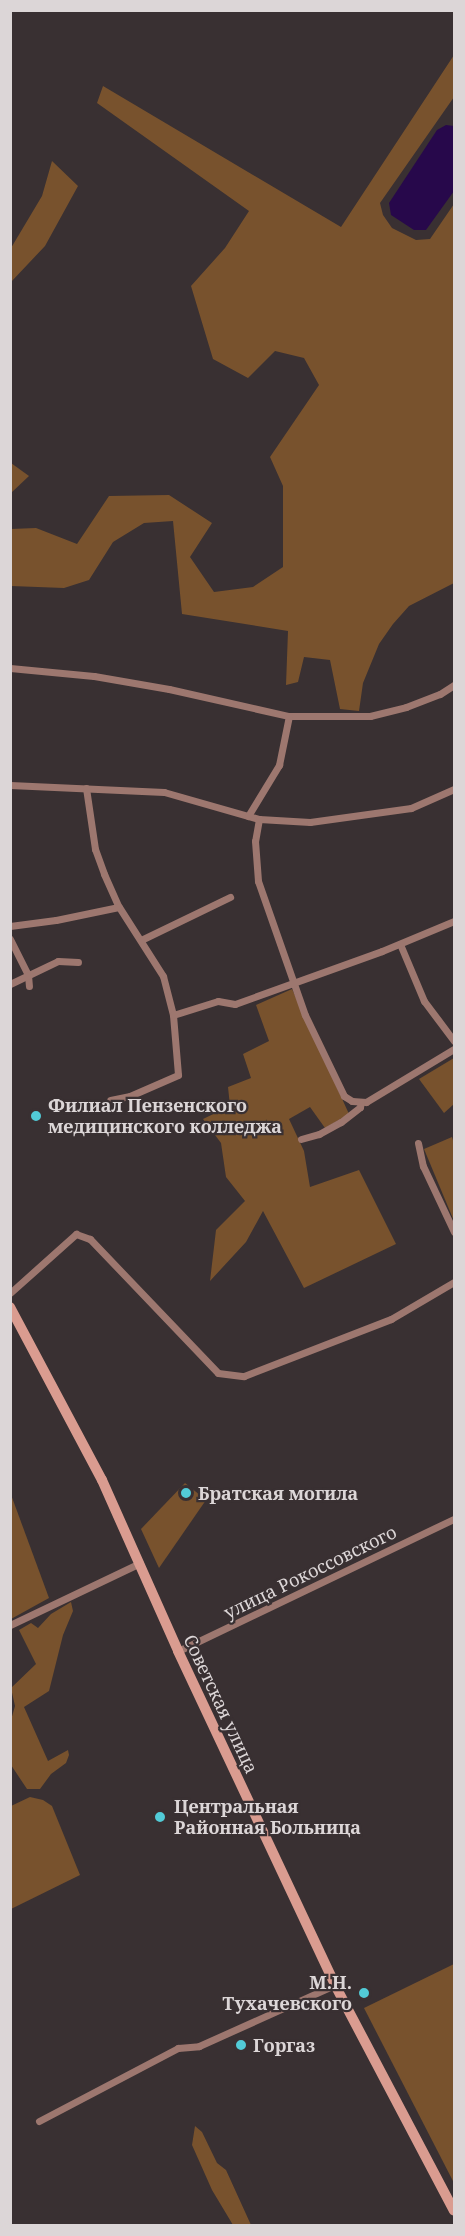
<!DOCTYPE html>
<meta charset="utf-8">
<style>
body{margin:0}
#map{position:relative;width:465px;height:2236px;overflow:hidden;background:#393032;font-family:"Noto Serif",serif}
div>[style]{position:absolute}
.green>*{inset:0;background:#78522d}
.water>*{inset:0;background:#27084b}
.street>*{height:7px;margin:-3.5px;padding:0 3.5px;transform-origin:3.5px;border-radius:3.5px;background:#9d776f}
.secondary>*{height:10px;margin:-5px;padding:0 5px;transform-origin:5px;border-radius:5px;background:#da9c90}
.dots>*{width:16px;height:16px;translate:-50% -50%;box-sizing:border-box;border:3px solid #393032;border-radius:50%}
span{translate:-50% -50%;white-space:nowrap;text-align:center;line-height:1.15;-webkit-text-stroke:4.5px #393032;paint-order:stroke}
.poi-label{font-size:18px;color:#dcd6d7;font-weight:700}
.left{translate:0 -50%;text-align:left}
.right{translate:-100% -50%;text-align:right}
.street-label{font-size:18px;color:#dcd6d7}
.frame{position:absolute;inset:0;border:12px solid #dcd6d7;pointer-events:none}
</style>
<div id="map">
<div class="green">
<i style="clip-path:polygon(454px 55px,454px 97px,380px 203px,383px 215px,392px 228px,416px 240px,430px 239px,454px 204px,454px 583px,409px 606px,393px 624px,379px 644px,363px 683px,359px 711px,340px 709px,330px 660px,304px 657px,298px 682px,286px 685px,288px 631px,182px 614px,173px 521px,144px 523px,113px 542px,89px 580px,64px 588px,11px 586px,11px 529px,36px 528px,77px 544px,109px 496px,169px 495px,212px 523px,190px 557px,214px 592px,253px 587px,283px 567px,283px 486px,270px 457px,319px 385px,304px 358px,275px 351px,248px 378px,213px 359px,191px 286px,225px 248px,249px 211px,97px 103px,103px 86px,341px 227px)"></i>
<i style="clip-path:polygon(52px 161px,78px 186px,45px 246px,11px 282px,11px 248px,42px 196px)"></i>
<i style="clip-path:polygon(11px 463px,29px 476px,11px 493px,10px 493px)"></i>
<i style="clip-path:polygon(292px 989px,349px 1114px,325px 1128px,310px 1107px,289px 1119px,304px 1151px,310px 1187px,359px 1170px,396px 1244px,304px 1288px,263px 1211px,246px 1242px,210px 1281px,216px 1230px,245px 1201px,226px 1177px,221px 1143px,203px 1119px,230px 1106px,228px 1087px,251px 1078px,243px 1054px,269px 1041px,256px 1005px)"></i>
<i style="clip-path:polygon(454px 1058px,454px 1104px,444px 1113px,419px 1079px)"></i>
<i style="clip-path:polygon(452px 1137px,454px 1144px,454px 1221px,424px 1149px)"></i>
<i style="clip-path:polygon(185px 1483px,206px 1500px,159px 1568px,141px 1529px)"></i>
<i style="clip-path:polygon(10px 1492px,49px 1598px,11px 1619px,10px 1619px)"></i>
<i style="clip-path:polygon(71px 1602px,73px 1611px,63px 1635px,49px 1691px,24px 1707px,48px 1761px,68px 1750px,69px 1755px,66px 1763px,51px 1774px,40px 1789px,27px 1789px,11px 1765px,11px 1720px,15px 1706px,11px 1688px,36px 1664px,19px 1630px,31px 1623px,38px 1628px,51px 1614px)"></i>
<i style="clip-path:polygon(30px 1797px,43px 1800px,52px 1806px,80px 1875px,11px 1909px,11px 1806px)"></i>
<i style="clip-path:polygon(454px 1964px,454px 2183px,364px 2008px)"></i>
<i style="clip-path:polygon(195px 2126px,202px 2132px,217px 2163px,226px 2170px,251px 2225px,233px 2225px,212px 2190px,192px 2145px)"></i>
</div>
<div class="water">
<i style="clip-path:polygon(446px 125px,454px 126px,454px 191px,426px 230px,414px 230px,391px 215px,389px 203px,437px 130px)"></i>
</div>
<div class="street">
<i style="left:10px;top:668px;width:84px;rotate:5.4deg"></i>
<i style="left:94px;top:676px;width:76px;rotate:9.8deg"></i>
<i style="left:169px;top:689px;width:123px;rotate:12.7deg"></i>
<i style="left:289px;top:716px;width:81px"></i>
<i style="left:370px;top:716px;width:37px;rotate:-14deg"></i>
<i style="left:406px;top:707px;width:36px;rotate:-21deg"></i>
<i style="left:440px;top:694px;width:17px;rotate:-33deg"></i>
<i style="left:10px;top:785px;width:154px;rotate:2.6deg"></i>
<i style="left:164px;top:792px;width:99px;rotate:15.9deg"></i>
<i style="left:259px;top:819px;width:51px;rotate:3.4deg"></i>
<i style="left:310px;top:822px;width:102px;rotate:-7.9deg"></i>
<i style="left:411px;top:808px;width:47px;rotate:-23.8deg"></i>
<i style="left:86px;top:788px;width:62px;rotate:81.6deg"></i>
<i style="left:95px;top:849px;width:27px;rotate:70deg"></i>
<i style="left:104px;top:874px;width:36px;rotate:66deg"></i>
<i style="left:119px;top:907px;width:82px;rotate:57.5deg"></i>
<i style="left:163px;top:976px;width:40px;rotate:75.6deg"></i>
<i style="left:173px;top:1015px;width:60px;rotate:85.2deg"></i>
<i style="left:178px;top:1075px;width:52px;rotate:156.4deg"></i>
<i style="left:130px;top:1096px;width:20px;rotate:169deg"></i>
<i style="left:248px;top:816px;width:60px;rotate:-58.7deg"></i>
<i style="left:279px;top:765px;width:50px;rotate:-78.5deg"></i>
<i style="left:259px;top:819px;width:22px;rotate:100deg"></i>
<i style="left:255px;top:841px;width:40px;rotate:85.7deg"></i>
<i style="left:258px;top:881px;width:142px;rotate:70.7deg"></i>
<i style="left:305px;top:1015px;width:90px;rotate:64.3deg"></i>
<i style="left:344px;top:1096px;width:9px;rotate:32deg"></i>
<i style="left:352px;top:1101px;width:14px;rotate:4deg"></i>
<i style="left:366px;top:1102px;width:103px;rotate:-31.1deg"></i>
<i style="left:10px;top:926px;width:46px;rotate:-7.4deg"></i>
<i style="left:56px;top:920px;width:64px;rotate:-11.7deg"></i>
<i style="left:10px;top:939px;width:40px;rotate:63.4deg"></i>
<i style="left:28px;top:975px;width:11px;rotate:85deg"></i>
<i style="left:141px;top:940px;width:99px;rotate:-25.8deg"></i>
<i style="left:400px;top:944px;width:62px;rotate:67.2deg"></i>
<i style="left:424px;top:1001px;width:50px;rotate:53.1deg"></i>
<i style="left:10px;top:984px;width:53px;rotate:-25.6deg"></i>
<i style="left:58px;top:961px;width:20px;rotate:3deg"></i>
<i style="left:173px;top:1015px;width:47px;rotate:-17.3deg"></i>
<i style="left:218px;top:1001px;width:17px;rotate:10deg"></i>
<i style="left:235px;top:1004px;width:156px;rotate:-19.8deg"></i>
<i style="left:382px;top:951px;width:78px;rotate:-22.6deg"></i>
<i style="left:301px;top:1139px;width:19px;rotate:-16deg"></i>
<i style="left:319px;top:1134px;width:25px;rotate:-29deg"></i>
<i style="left:341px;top:1122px;width:24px;rotate:-38deg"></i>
<i style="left:360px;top:1107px;width:5px;rotate:-79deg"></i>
<i style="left:418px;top:1143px;width:24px;rotate:78deg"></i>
<i style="left:423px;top:1166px;width:73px;rotate:64.8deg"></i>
<i style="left:10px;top:1293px;width:89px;rotate:-41.8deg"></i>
<i style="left:76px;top:1234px;width:15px;rotate:20deg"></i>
<i style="left:90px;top:1239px;width:185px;rotate:46.3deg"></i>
<i style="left:218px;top:1373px;width:26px;rotate:7deg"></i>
<i style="left:244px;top:1376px;width:158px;rotate:-21.2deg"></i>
<i style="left:391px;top:1319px;width:73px;rotate:-30.4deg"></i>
<i style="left:10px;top:1625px;width:144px;rotate:-25.5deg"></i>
<i style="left:178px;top:1651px;width:306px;rotate:-25.6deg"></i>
<i style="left:39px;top:2121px;width:157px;rotate:-27.7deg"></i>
<i style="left:178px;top:2048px;width:21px;rotate:-5deg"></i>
<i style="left:199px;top:2046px;width:149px;rotate:-24.2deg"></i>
</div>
<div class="secondary">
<i style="left:10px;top:1307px;width:196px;rotate:62deg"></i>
<i style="left:102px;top:1480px;width:187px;rotate:66deg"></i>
<i style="left:178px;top:1651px;width:369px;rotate:64.8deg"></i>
<i style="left:335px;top:1985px;width:255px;rotate:62.2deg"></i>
</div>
<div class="dots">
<i style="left:36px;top:1116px;background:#52cbd7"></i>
<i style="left:186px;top:1493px;background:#52cbd7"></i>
<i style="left:160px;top:1817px;background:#52cbd7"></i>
<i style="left:364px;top:1993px;background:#52cbd7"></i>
<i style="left:241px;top:2045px;background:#52cbd7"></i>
</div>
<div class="poi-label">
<span class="left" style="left:48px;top:1116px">Филиал Пензенского<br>медицинского колледжа</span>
<span class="left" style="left:198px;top:1493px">Братская могила</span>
<span class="left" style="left:174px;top:1817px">Центральная<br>Районная Больница</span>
<span class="right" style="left:352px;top:1993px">М.Н.<br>Тухачевского</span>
<span class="left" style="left:253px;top:2045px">Горгаз</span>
</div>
<div class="street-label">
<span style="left:310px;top:1572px;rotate:-26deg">улица Рокоссовского</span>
<span style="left:221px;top:1704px;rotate:65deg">Советская улица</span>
</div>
<div class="frame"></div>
</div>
